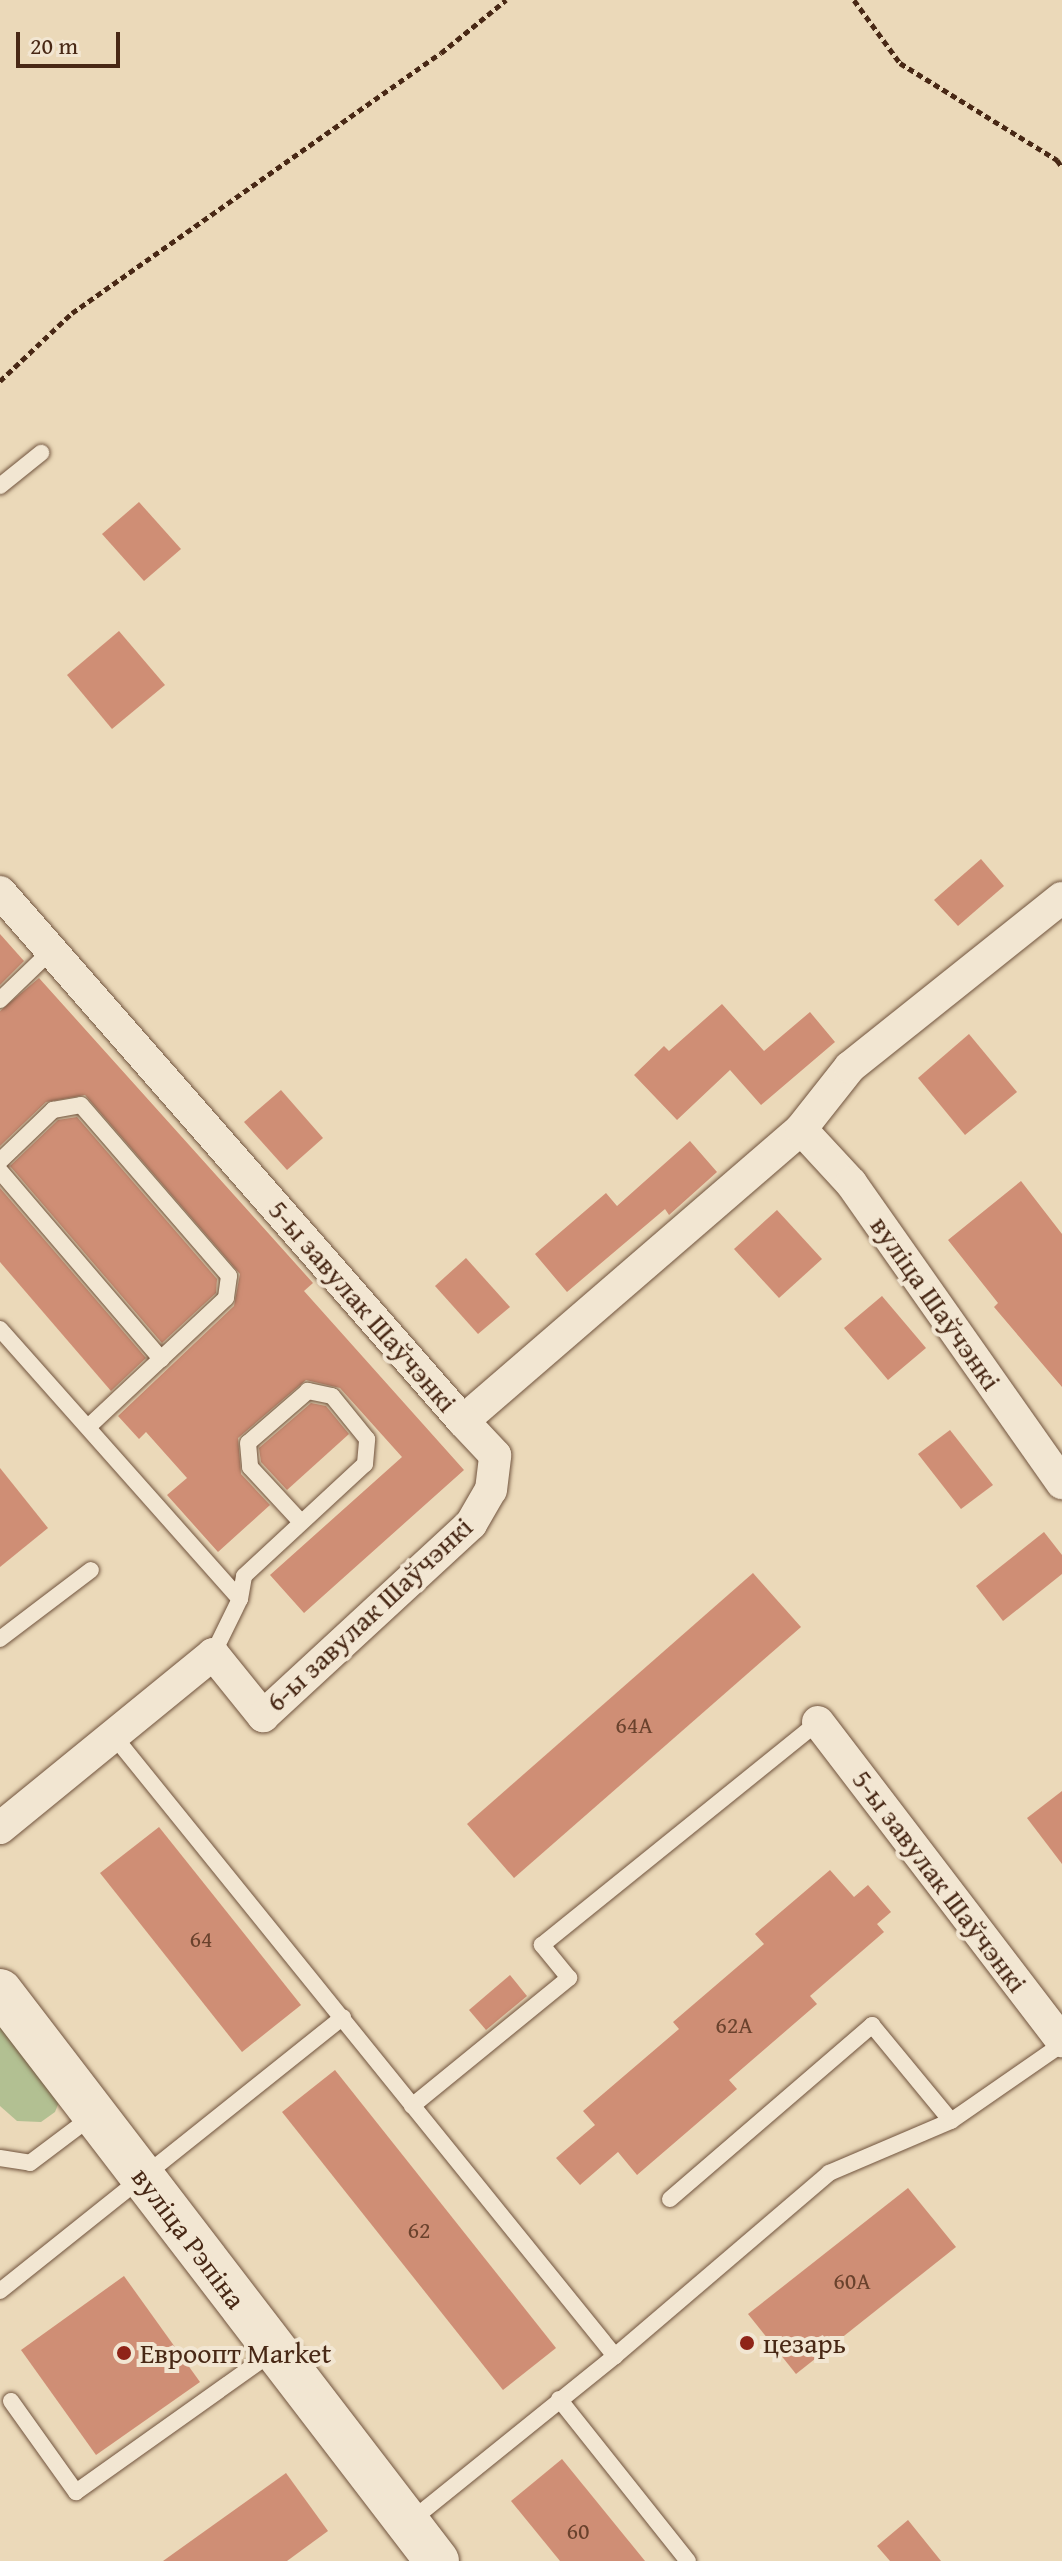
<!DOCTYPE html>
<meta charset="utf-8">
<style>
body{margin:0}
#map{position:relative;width:1062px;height:2561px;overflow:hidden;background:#ebd9b9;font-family:"Gentium Book Plus",serif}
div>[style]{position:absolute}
.green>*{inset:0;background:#b2c092}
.building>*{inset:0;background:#cf8e75}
.path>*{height:5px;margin-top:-2.5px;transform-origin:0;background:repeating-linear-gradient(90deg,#482815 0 6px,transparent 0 10px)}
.roads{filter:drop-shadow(0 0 2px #71543e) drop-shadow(0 0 2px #71543e)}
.lane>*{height:16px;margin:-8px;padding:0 8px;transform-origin:8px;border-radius:8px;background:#f2e6d2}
.street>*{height:32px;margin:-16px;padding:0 16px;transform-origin:16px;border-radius:16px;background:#f2e6d2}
.secondary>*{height:44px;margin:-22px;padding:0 22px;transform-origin:22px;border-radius:22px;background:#f2e6d2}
.dots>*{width:22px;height:22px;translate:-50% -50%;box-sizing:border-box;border:4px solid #f2e6d2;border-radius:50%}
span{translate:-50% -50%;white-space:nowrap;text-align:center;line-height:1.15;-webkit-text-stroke:8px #f2e6d2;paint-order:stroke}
.number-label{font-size:24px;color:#6a422d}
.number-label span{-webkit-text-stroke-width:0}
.street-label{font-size:28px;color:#482815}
.poi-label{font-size:28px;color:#482815}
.left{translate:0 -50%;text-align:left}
.scale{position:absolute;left:16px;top:32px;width:104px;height:36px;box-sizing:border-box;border:4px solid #482815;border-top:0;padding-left:10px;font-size:24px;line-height:28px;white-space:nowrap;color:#482815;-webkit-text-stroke:6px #f2e6d2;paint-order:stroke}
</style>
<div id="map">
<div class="green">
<i style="clip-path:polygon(0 2015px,61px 2097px,55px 2112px,41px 2122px,17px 2121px,0 2106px)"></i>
</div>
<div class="building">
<i style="clip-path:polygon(139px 502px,181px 549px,144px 581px,102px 534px)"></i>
<i style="clip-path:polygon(119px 631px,165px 685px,112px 729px,67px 675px)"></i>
<i style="clip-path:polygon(981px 859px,1004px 886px,958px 926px,934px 900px)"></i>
<i style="clip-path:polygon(0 934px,24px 961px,0 985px)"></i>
<i style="clip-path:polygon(39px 978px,313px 1283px,304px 1291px,464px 1470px,304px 1613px,270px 1575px,402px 1457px,340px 1388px,306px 1380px,238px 1438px,241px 1474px,270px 1505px,218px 1552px,167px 1495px,187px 1478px,146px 1432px,139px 1439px,118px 1416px,234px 1306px,240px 1274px,85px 1095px,46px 1102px,0 1146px,0 1011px)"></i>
<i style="clip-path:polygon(722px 1004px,764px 1051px,810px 1012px,835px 1042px,761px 1105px,730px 1070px,677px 1120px,634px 1075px,664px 1046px,669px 1051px)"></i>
<i style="clip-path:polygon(969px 1034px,1017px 1092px,965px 1135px,918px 1078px)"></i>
<i style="clip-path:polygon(281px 1090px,323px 1138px,287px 1170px,244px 1122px)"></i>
<i style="clip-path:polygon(77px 1117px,217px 1279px,216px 1293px,162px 1343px,10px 1166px,58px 1120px)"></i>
<i style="clip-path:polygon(690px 1141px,717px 1172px,669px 1215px,665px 1209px,567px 1292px,535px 1254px,606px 1193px,617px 1206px)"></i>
<i style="clip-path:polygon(1021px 1181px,1062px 1234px,1062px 1387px,994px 1307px,998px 1303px,948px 1240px)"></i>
<i style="clip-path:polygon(0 1188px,146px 1358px,111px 1391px,0 1262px)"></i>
<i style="clip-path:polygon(777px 1210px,822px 1259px,779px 1298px,734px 1249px)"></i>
<i style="clip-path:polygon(466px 1258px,510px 1307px,478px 1334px,435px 1286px)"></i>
<i style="clip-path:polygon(882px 1296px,926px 1348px,888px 1380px,844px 1328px)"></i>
<i style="clip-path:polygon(311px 1403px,326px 1406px,349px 1434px,287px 1490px,261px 1462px,259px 1448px)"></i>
<i style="clip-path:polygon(950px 1430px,993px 1485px,961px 1509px,918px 1454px)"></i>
<i style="clip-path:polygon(0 1468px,48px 1528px,0 1567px)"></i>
<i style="clip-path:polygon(1044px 1532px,1062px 1555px,1062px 1574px,1003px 1621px,976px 1586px)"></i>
<i style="clip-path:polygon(753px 1573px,801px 1627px,514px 1878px,467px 1824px)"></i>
<i style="clip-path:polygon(1062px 1791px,1062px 1864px,1027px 1818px)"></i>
<i style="clip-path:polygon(159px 1827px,301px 2005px,242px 2052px,100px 1873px)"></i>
<i style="clip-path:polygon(830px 1870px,854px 1897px,868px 1885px,891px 1912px,877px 1924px,884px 1932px,810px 1996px,817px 2004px,729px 2080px,737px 2089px,637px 2175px,618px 2152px,580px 2185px,556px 2158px,595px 2125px,583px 2111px,679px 2029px,673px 2022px,764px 1944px,755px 1934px)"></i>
<i style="clip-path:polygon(510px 1975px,527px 1996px,486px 2030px,469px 2010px)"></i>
<i style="clip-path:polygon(335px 2070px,556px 2348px,503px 2390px,282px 2112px)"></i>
<i style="clip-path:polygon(908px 2188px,956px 2247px,796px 2374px,748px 2314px)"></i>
<i style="clip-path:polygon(124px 2276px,200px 2382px,96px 2455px,21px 2350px)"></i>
<i style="clip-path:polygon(562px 2459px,645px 2561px,560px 2561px,511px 2501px)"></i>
<i style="clip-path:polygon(286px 2473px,328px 2531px,287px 2561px,163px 2561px)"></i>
<i style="clip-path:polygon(908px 2520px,941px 2561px,890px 2561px,877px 2546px)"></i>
</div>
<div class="path">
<i style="left:854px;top:0;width:78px;rotate:53.9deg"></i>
<i style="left:900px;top:63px;width:185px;rotate:31.7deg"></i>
<i style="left:1057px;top:160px;width:9px;rotate:54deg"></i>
<i style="left:0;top:381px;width:99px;rotate:-43.4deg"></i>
<i style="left:72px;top:313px;width:451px;rotate:-35.2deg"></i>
<i style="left:441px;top:53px;width:84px;rotate:-39.2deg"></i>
</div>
<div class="roads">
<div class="lane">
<i style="left:0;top:486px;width:53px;rotate:-38.8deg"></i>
<i style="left:0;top:1000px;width:72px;rotate:-43.9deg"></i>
<i style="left:0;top:1161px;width:74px;rotate:-43.9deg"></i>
<i style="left:53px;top:1110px;width:28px;rotate:-10deg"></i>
<i style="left:81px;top:1105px;width:226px;rotate:49.1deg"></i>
<i style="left:229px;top:1276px;width:22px;rotate:98deg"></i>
<i style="left:226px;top:1298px;width:189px;rotate:136.9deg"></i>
<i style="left:0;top:1171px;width:248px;rotate:49.4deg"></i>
<i style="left:0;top:1329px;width:361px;rotate:48.4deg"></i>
<i style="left:0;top:1639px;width:114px;rotate:-37.2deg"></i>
<i style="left:213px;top:1654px;width:61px;rotate:-63.9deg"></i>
<i style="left:240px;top:1599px;width:23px;rotate:-80deg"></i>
<i style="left:244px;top:1576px;width:165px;rotate:-42.8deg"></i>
<i style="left:365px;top:1464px;width:25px;rotate:-85deg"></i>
<i style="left:367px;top:1439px;width:55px;rotate:-129.1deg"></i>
<i style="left:332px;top:1396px;width:25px;rotate:-168deg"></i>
<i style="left:308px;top:1391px;width:79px;rotate:139.1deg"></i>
<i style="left:248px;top:1443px;width:24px;rotate:85deg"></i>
<i style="left:250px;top:1467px;width:75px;rotate:47.2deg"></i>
<i style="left:113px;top:1735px;width:799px;rotate:51.05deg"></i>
<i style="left:412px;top:2106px;width:203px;rotate:-39.2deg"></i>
<i style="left:569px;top:1978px;width:43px;rotate:-129.3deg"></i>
<i style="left:542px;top:1945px;width:355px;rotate:-38.9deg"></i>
<i style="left:0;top:2158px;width:30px;rotate:9deg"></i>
<i style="left:30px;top:2163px;width:80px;rotate:-36.9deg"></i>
<i style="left:670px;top:2199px;width:267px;rotate:-40.7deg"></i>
<i style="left:872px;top:2025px;width:124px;rotate:50.5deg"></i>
<i style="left:0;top:2291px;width:439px;rotate:-38.6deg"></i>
<i style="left:559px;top:2399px;width:207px;rotate:51.5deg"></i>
<i style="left:11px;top:2401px;width:112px;rotate:54.5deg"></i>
<i style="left:76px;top:2492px;width:242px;rotate:-35.4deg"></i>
<i style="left:408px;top:2523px;width:266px;rotate:-38.9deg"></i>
<i style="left:615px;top:2356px;width:282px;rotate:-40.5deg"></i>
<i style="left:829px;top:2173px;width:133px;rotate:-23.1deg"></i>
<i style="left:951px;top:2121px;width:135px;rotate:-34.7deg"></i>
</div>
<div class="street">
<i style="left:0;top:892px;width:703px;rotate:48.81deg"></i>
<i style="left:463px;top:1421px;width:447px;rotate:-40.8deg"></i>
<i style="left:801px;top:1129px;width:79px;rotate:-51.7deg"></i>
<i style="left:850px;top:1067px;width:271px;rotate:-38.6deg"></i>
<i style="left:801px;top:1129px;width:74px;rotate:47.2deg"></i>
<i style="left:851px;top:1183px;width:367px;rotate:54.9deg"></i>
<i style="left:818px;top:1722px;width:402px;rotate:52.6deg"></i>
<i style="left:0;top:1828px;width:275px;rotate:-39.2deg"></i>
<i style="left:213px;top:1654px;width:80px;rotate:51.1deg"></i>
<i style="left:263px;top:1716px;width:283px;rotate:-42.7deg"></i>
<i style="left:471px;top:1524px;width:39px;rotate:-60deg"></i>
<i style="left:491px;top:1490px;width:35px;rotate:-83deg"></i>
<i style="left:495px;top:1455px;width:47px;rotate:-133.3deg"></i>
</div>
<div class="secondary">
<i style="left:0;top:1991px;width:718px;rotate:52.52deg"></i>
</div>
</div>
<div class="dots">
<i style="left:747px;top:2343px;background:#8f2418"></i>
<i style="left:124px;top:2353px;background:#8f2418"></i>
</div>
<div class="number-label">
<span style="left:634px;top:1725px">64А</span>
<span style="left:201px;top:1939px">64</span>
<span style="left:734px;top:2025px">62А</span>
<span style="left:419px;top:2230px">62</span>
<span style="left:852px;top:2281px">60А</span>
<span style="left:578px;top:2531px">60</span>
</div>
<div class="street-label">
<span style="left:936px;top:1303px;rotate:55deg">вуліца Шаўчэнкі</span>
<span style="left:363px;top:1306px;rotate:49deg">5-ы завулак Шаўчэнкі</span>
<span style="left:369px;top:1614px;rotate:-43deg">6-ы завулак Шаўчэнкі</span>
<span style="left:940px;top:1881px;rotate:53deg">5-ы завулак Шаўчэнкі</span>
<span style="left:189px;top:2238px;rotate:53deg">вуліца Рэпіна</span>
</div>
<div class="poi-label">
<span class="left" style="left:763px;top:2343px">цезарь</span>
<span class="left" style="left:140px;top:2353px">Евроопт Market</span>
</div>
<div class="scale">20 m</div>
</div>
